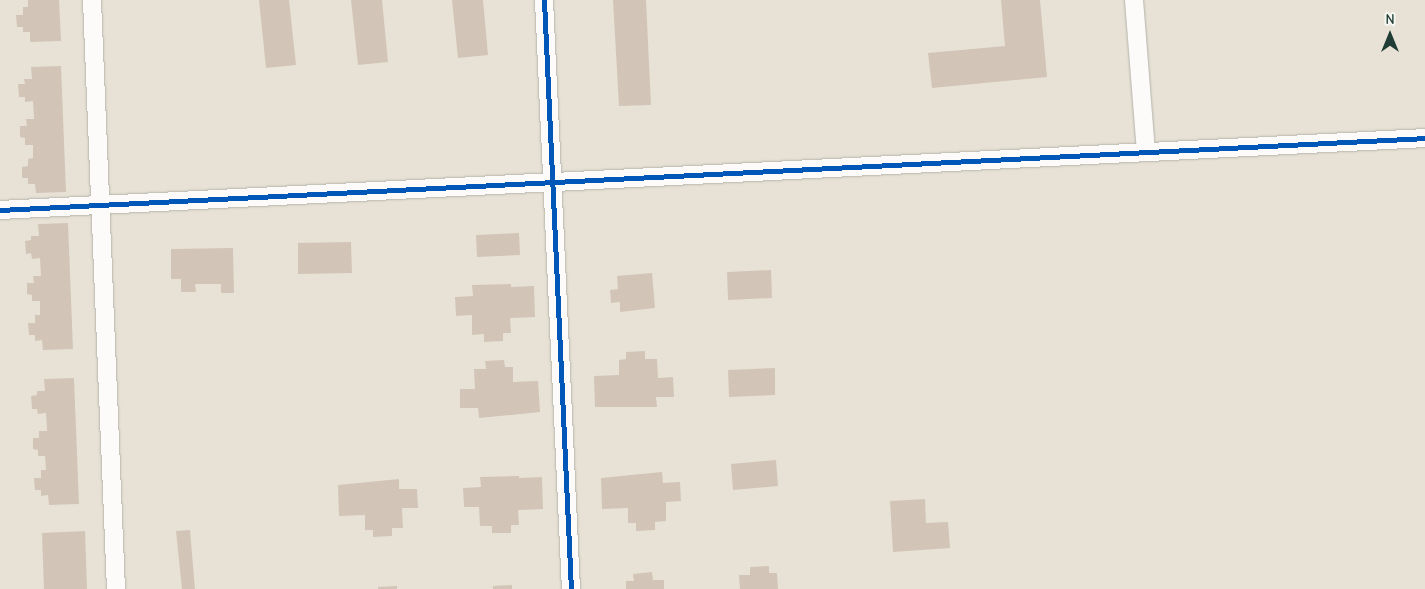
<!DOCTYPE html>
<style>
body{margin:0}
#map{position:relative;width:1425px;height:589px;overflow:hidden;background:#e8e2d6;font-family:"Comic Neue",sans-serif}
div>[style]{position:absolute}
.building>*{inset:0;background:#d2c5b7}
.roads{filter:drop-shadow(0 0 1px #b4b3ab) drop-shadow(0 0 1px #b4b3ab)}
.minor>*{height:18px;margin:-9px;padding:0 9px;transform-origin:9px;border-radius:9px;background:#fcfbf9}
.cycleway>*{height:5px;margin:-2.5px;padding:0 2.5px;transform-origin:2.5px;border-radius:2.5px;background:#0057b8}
span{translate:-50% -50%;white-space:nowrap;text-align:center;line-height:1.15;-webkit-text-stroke:4px #f6f6f2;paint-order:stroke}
.north{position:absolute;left:1365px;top:10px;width:50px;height:50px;-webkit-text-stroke:4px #f6f6f2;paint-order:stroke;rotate:0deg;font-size:14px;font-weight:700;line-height:20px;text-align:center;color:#1f3d34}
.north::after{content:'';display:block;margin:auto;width:18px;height:22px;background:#1f3d34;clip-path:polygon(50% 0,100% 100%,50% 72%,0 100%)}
</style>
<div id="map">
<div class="building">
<i style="clip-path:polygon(28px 0,59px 0,61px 41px,30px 42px,30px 32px,23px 32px,23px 27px,17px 27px,16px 15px,23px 15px,23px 7px,28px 7px)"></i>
<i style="clip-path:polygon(259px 0,289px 0,296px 65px,266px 68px)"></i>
<i style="clip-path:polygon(351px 0,382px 0,388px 62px,358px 65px)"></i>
<i style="clip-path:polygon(452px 0,483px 0,488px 55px,458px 58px)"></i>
<i style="clip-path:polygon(613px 0,646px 0,651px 105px,619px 106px)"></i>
<i style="clip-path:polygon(1001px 0,1040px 0,1047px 77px,932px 88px,928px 53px,1005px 46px)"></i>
<i style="clip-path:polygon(61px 66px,66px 192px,36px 193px,35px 184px,28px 184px,28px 178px,22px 178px,22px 167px,28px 166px,28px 159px,33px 158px,33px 145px,25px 145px,25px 138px,20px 137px,20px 126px,27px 126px,26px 119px,34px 119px,33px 101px,25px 102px,25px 97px,19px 97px,18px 84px,25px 84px,24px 79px,32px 79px,31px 67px)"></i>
<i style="clip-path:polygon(68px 223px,73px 349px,43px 350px,42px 340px,35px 341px,35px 335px,29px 335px,28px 323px,35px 323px,35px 315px,40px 315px,40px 301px,32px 301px,32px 295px,27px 294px,27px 283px,34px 283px,33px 276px,41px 276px,40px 258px,32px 259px,31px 253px,26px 254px,25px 241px,31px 240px,31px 236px,39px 236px,38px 224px)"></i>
<i style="clip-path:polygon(519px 233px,520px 255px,477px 257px,476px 235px)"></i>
<i style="clip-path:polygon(351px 242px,352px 273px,298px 274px,298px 243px)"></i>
<i style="clip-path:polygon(233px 248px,234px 293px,221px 293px,221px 284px,195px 284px,196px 292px,181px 292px,181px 279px,171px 279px,171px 249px)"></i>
<i style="clip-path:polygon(771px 270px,772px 298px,728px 300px,727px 272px)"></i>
<i style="clip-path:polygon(652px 273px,655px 308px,620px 312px,620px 302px,611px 303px,610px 290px,618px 289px,617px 276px)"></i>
<i style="clip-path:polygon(511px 284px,511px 287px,534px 286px,535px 317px,510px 318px,511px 333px,503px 333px,503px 341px,484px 342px,484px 334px,472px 335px,472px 315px,456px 316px,455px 297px,473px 296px,472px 285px)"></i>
<i style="clip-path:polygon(645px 351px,645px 359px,657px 359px,658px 378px,673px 377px,674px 397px,656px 397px,657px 407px,595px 407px,594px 376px,619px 375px,619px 360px,626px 359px,626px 352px)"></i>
<i style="clip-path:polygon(504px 360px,505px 367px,513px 367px,513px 382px,538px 381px,540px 412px,479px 418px,478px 408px,460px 408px,460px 389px,475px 389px,474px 369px,486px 369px,485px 361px)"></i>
<i style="clip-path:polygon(775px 368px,775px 395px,729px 397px,728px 370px)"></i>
<i style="clip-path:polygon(74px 378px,79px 504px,49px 505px,48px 495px,41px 496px,41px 490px,35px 490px,34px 478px,41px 478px,41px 470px,46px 470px,45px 456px,38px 456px,38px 450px,33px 449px,33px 438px,39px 438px,39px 431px,47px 431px,46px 413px,38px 414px,37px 409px,32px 409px,31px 396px,37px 395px,37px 391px,45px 391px,44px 379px)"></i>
<i style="clip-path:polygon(776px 460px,778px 486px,733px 490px,731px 464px)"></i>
<i style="clip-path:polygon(662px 472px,663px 483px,680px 482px,681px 501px,666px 502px,666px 521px,655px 522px,655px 530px,636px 531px,636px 523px,628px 523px,628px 508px,602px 509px,601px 478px)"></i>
<i style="clip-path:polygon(519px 476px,519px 478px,542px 477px,543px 509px,518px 510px,519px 525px,511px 525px,511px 533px,492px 533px,492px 526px,480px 526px,479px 507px,464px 507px,463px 488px,481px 487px,480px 477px)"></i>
<i style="clip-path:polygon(399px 479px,399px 489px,417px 489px,418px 508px,402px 508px,403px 528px,392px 528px,392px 536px,373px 537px,373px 530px,365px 530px,365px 515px,339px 516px,338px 485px)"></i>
<i style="clip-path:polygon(925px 499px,926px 523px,948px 522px,950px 548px,893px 552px,890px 501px)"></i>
<i style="clip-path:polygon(190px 530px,195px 589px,182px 589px,176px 531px)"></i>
<i style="clip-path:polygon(85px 531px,87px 589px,44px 589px,42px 533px)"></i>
<i style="clip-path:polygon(769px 566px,769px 573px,777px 573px,778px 589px,740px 589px,739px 575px,750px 575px,750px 567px)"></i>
<i style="clip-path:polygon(652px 572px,653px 580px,664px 580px,664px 589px,626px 589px,626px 581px,634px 581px,633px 574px)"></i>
<i style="clip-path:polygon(512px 585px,512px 589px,493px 589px,493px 586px)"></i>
<i style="clip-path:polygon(397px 586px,397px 589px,378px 589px,378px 587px)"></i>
</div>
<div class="roads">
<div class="minor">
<i style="left:92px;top:0;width:589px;rotate:87.67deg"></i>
<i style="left:544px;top:0;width:590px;rotate:87.38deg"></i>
<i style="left:1134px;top:0;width:152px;rotate:85.5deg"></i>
<i style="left:0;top:210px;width:1427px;rotate:-2.89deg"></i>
</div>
</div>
<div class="cycleway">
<i style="left:544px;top:0;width:590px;rotate:87.38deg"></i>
<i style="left:0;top:210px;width:1427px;rotate:-2.89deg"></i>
</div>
<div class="north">N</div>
</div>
